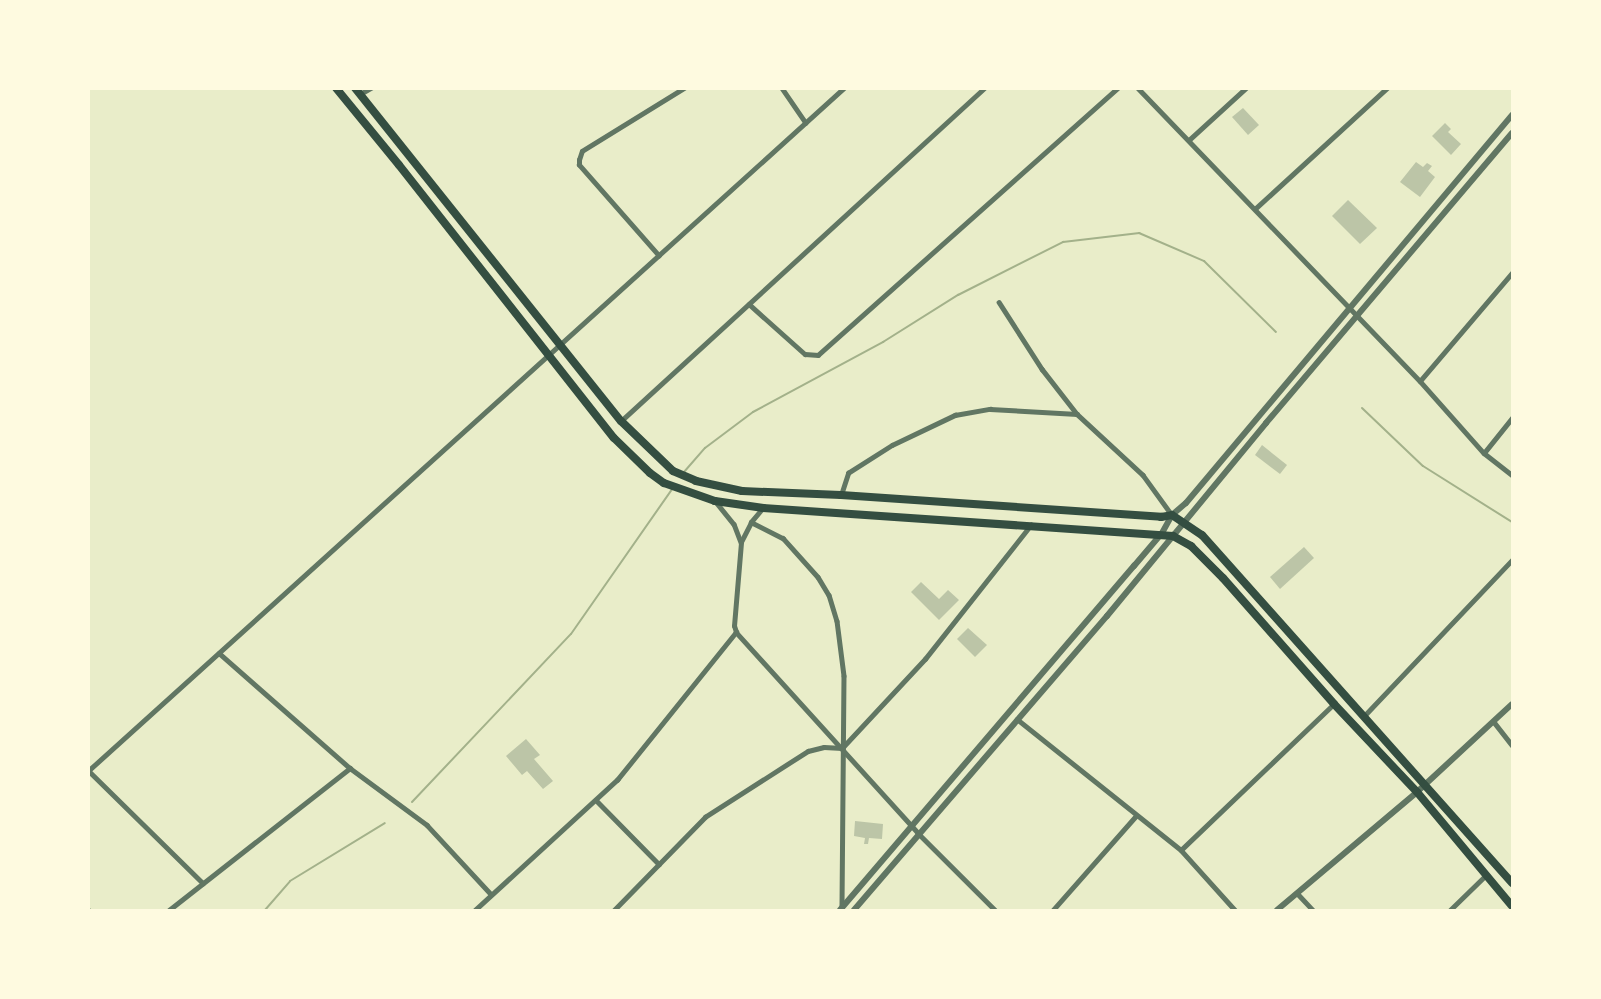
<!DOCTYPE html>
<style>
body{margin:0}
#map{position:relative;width:1601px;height:999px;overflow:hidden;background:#e9edc9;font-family:Rubik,sans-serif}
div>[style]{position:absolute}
.stream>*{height:2px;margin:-1px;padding:0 1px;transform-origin:1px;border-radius:1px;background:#a3b18a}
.building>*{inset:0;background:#bcc5a7}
.minor>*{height:4.5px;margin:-2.25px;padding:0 2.25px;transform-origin:2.25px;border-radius:2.25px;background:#617663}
.tertiary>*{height:6px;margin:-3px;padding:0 3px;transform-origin:3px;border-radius:3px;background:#617663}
.trunk>*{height:8px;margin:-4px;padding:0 4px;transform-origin:4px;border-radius:4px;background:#344e41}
span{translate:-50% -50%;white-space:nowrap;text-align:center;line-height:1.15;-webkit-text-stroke:4.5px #fefae0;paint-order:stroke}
.frame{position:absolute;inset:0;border:90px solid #fefae0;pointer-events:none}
</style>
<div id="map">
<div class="stream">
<i style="left:1362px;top:408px;width:84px;rotate:43.6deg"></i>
<i style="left:1423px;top:466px;width:105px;rotate:32.2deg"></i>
<i style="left:684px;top:472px;width:32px;rotate:-49deg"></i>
<i style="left:705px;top:448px;width:60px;rotate:-36.9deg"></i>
<i style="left:753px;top:412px;width:148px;rotate:-28.3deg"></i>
<i style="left:883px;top:342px;width:89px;rotate:-32.1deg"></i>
<i style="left:958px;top:295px;width:118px;rotate:-26.8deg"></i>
<i style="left:1063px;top:242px;width:77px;rotate:-6.8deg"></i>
<i style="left:1139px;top:233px;width:71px;rotate:23.3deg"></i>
<i style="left:1204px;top:261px;width:101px;rotate:44.6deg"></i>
<i style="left:412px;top:802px;width:231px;rotate:-46.6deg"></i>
<i style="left:571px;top:634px;width:177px;rotate:-55.1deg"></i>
<i style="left:265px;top:910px;width:38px;rotate:-49deg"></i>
<i style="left:290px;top:881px;width:111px;rotate:-31.4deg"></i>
</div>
<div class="building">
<i style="clip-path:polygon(1243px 108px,1259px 125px,1248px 135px,1232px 117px)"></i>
<i style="clip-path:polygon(1445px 123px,1451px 129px,1448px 132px,1461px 144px,1451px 155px,1432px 136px)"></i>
<i style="clip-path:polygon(1416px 162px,1423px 167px,1427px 163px,1432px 166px,1428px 171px,1435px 177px,1420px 197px,1400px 182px)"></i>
<i style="clip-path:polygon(1348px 200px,1377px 228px,1360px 244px,1332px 216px)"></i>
<i style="clip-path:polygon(1262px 445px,1287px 465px,1280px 474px,1255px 455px)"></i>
<i style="clip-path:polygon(1304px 547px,1314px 558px,1280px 589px,1270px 577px)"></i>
<i style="clip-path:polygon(921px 582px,939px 599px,948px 590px,959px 600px,939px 620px,911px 592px)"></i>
<i style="clip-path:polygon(968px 628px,987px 645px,975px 657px,957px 639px)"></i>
<i style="clip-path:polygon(526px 739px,540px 755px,534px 759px,553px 781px,543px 789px,527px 771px,522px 775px,506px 756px)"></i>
<i style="clip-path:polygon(855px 821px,883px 824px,882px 839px,869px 838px,868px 844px,864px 844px,865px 838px,854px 836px)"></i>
</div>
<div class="minor">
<i style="left:782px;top:88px;width:42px;rotate:55.6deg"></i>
<i style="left:1138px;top:88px;width:407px;rotate:46.1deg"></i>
<i style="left:1420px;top:381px;width:96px;rotate:48.4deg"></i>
<i style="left:1484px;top:453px;width:36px;rotate:38deg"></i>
<i style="left:360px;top:94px;width:13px;rotate:-29deg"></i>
<i style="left:1189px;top:140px;width:77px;rotate:-42.4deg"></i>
<i style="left:1256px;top:208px;width:178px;rotate:-42.5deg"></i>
<i style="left:659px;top:256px;width:121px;rotate:-131.3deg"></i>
<i style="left:579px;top:165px;width:5px;rotate:-90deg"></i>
<i style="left:579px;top:160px;width:9px;rotate:-72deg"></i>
<i style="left:582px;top:151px;width:120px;rotate:-31.7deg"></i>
<i style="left:999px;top:302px;width:80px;rotate:57.3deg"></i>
<i style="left:1042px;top:369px;width:57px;rotate:52.1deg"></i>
<i style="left:749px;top:304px;width:75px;rotate:41.8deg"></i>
<i style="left:805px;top:354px;width:13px;rotate:4deg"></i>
<i style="left:818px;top:355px;width:402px;rotate:-41.7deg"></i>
<i style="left:1420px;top:381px;width:142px;rotate:-49.6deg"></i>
<i style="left:621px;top:421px;width:493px;rotate:-42.5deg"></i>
<i style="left:1484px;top:453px;width:45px;rotate:-51.3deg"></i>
<i style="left:841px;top:495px;width:23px;rotate:-72deg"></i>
<i style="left:848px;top:473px;width:52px;rotate:-32.5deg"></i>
<i style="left:892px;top:445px;width:70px;rotate:-25.5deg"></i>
<i style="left:955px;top:415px;width:36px;rotate:-10deg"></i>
<i style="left:990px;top:409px;width:87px;rotate:3.3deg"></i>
<i style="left:1077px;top:414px;width:90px;rotate:42.7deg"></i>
<i style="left:1143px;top:475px;width:49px;rotate:54.1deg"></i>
<i style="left:716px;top:502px;width:28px;rotate:51deg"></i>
<i style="left:734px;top:524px;width:19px;rotate:69deg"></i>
<i style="left:751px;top:522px;width:36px;rotate:27deg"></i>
<i style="left:783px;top:538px;width:52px;rotate:48.1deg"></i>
<i style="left:818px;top:577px;width:21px;rotate:59deg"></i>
<i style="left:829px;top:595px;width:27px;rotate:73deg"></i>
<i style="left:837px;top:621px;width:55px;rotate:82.7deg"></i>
<i style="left:844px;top:676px;width:232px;rotate:90.5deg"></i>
<i style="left:736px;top:632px;width:271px;rotate:47.8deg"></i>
<i style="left:918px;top:833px;width:109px;rotate:45deg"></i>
<i style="left:219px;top:653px;width:174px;rotate:41.3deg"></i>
<i style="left:350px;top:768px;width:96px;rotate:36.5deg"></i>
<i style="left:427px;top:825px;width:94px;rotate:47.2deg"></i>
<i style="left:1363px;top:717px;width:216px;rotate:-46.5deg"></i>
<i style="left:1017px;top:719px;width:210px;rotate:38.6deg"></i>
<i style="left:1181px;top:850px;width:81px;rotate:48deg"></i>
<i style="left:1494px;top:722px;width:29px;rotate:52deg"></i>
<i style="left:88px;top:771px;width:1019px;rotate:-42.1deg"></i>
<i style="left:89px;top:771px;width:160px;rotate:44.5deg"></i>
<i style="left:596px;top:800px;width:90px;rotate:45.5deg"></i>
<i style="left:1181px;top:850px;width:211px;rotate:-43.7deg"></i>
<i style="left:1298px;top:894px;width:22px;rotate:47deg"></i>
<i style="left:88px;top:910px;width:1px"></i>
<i style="left:169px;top:910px;width:230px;rotate:-38.1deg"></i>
<i style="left:475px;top:910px;width:193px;rotate:-42.5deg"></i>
<i style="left:617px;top:780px;width:190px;rotate:-51.2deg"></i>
<i style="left:736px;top:632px;width:6px;rotate:-108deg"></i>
<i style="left:734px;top:626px;width:84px;rotate:-85.2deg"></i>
<i style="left:741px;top:542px;width:22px;rotate:-63deg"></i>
<i style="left:751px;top:522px;width:17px;rotate:-50deg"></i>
<i style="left:614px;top:910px;width:130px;rotate:-45.6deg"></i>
<i style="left:705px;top:817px;width:122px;rotate:-32.7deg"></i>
<i style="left:808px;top:751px;width:16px;rotate:-14deg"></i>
<i style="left:824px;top:747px;width:18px;rotate:3deg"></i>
<i style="left:842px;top:748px;width:122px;rotate:-47deg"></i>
<i style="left:925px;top:659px;width:171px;rotate:-51.7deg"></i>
<i style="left:1053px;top:910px;width:125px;rotate:-48.6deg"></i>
<i style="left:1450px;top:910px;width:50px;rotate:-44.2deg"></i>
</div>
<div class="tertiary">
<i style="left:840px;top:910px;width:453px;rotate:-49.5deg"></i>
<i style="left:1134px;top:566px;width:43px;rotate:-49.7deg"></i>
<i style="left:1162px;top:533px;width:21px;rotate:-61deg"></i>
<i style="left:1172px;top:515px;width:18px;rotate:-41deg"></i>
<i style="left:1186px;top:503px;width:507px;rotate:-49.96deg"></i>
<i style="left:854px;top:910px;width:388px;rotate:-49.3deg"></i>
<i style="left:1107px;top:616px;width:250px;rotate:-50.5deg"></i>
<i style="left:1266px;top:423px;width:380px;rotate:-49.7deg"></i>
<i style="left:1277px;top:910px;width:183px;rotate:-40.1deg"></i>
<i style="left:1417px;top:792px;width:129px;rotate:-42.8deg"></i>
</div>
<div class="trunk">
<i style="left:336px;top:88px;width:99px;rotate:50.7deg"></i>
<i style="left:399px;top:165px;width:347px;rotate:51.8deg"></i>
<i style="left:614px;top:438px;width:50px;rotate:44.2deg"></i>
<i style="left:650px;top:473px;width:17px;rotate:36deg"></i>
<i style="left:664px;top:483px;width:54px;rotate:19.4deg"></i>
<i style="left:715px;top:501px;width:49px;rotate:8.3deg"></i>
<i style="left:763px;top:508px;width:411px;rotate:3.9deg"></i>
<i style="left:1173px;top:536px;width:21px;rotate:29deg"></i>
<i style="left:1191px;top:546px;width:45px;rotate:45deg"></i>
<i style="left:1223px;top:578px;width:168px;rotate:48.6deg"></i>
<i style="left:1334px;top:704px;width:121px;rotate:46.7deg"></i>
<i style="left:1417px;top:792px;width:148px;rotate:50.2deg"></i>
<i style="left:355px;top:88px;width:426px;rotate:51.4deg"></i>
<i style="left:621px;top:421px;width:72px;rotate:43.9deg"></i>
<i style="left:673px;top:471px;width:25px;rotate:23deg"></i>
<i style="left:696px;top:481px;width:47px;rotate:12.3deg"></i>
<i style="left:742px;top:491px;width:99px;rotate:2.3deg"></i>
<i style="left:841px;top:495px;width:321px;rotate:3.9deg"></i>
<i style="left:1161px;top:517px;width:11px;rotate:-10deg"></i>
<i style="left:1172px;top:515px;width:36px;rotate:34deg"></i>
<i style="left:1202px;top:535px;width:466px;rotate:48.3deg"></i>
</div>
<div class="frame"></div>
</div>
